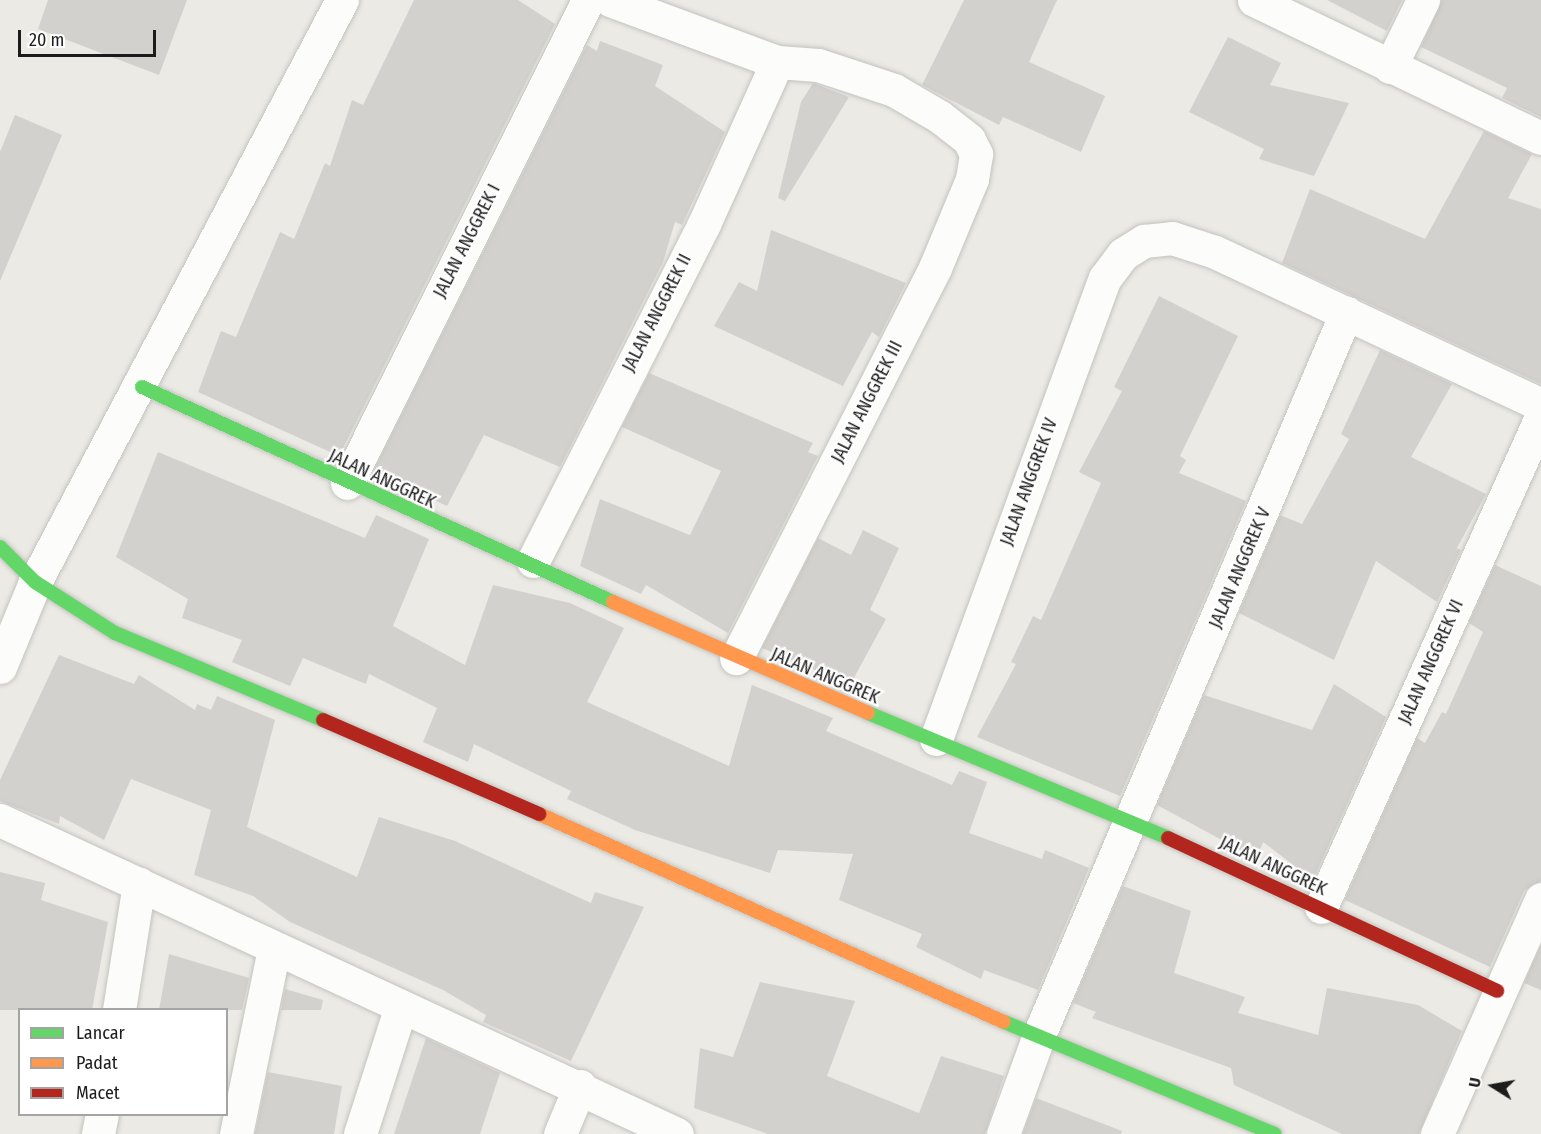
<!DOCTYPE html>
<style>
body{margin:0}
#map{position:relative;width:1541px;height:1134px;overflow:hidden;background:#ebeae4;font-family:"Fira Sans Condensed",sans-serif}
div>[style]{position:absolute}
.building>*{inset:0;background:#d3d1cd}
.roads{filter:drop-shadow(0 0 2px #c3c3c0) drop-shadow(0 0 2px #c3c3c0)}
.street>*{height:33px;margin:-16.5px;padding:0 16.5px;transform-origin:16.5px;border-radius:16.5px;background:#fcfcfb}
.fast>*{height:14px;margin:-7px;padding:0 7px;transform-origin:7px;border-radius:7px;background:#63d668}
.slow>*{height:14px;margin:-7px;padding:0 7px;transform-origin:7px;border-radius:7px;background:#ff974d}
.jam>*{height:14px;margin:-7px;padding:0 7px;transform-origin:7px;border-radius:7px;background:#b3261e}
span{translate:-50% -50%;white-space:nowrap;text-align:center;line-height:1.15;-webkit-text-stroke:4.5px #fff;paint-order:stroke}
.street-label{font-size:18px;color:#1c1c1c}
.legend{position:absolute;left:18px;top:1008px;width:210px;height:108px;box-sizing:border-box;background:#fff;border:2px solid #a4a4a4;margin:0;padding:8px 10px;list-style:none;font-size:18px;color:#1c1c1c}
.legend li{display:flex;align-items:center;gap:12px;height:30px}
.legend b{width:30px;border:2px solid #a4a4a4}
.north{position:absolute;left:1463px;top:1056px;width:60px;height:60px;-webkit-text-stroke:4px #fff;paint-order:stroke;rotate:281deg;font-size:16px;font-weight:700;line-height:24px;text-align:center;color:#1c1c1c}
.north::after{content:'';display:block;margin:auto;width:21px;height:27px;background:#1c1c1c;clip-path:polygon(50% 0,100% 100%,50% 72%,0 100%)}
.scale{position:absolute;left:18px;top:30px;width:138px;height:27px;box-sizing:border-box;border:3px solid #1c1c1c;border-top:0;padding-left:8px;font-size:18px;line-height:21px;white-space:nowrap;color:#1c1c1c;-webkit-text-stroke:4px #fff;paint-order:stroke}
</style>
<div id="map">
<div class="building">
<i style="clip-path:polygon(48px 0,187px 0,159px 75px,38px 29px)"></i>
<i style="clip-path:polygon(414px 0,518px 0,555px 24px,339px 456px,198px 392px,221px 331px,236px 337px,280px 232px,294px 239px,325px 163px,330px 166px,352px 100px,363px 105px)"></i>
<i style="clip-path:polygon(964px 0,1057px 0,1029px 62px,1105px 96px,1081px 152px,1003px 117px,999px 125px,922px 85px)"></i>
<i style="clip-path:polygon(1327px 0,1402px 0,1387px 31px)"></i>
<i style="clip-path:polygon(1442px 0,1541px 0,1541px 117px,1502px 98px,1507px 88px,1421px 47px)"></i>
<i style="clip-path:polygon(1228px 37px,1281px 63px,1270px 85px,1349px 103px,1314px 176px,1259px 159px,1264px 149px,1189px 112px)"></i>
<i style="clip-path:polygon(600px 41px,663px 65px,655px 86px,725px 132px,682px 225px,675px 222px,663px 262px,560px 467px,484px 435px,447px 506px,373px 472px,587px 45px,597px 51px)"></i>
<i style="clip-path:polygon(813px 83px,849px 97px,785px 201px,778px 198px,801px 102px)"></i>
<i style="clip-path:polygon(15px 115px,62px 135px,0 281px,0 152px)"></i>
<i style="clip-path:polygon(1484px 131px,1532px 154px,1508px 198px,1541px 209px,1541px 384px,1282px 263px,1310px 189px,1425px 239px)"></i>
<i style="clip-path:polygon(771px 230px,906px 283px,879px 337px,872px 332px,843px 386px,714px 326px,739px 282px,757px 291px)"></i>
<i style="clip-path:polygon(1159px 296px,1238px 336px,1180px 456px,1186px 460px,1179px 473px,1246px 501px,1120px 796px,977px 737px,1016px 664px,1011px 662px,1033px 616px,1041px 620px,1101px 483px,1079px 472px,1122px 391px,1114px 387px)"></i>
<i style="clip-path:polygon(1380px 350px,1452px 384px,1411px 457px,1486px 494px,1457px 548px,1461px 550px,1437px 602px,1376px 561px,1334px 660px,1239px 613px,1280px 515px,1302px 524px,1349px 439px,1341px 434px)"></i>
<i style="clip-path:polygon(649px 373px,813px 443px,808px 452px,818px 456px,728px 633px,646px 585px,641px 594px,580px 566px,600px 499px,690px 535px,721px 471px,622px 427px)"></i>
<i style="clip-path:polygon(158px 452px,365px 538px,376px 515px,429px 539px,393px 626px,465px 665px,493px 585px,570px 603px,624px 628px,587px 702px,729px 766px,752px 685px,833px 718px,826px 731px,952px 785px,959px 771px,987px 782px,969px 833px,1042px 859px,1045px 850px,1089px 868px,1038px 990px,984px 970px,981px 979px,916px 947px,922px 934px,839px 900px,853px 854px,778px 850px,770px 873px,635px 830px,567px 799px,571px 791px,474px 744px,468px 762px,423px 742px,437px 708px,369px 674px,366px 684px,303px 658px,290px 686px,232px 662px,242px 640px,182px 618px,188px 599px,116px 557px)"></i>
<i style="clip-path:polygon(863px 530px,899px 548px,870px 610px,886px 619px,850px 685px,762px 648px,818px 538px,851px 555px)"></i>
<i style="clip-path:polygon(1495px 565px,1541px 586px,1541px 881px,1524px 891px,1490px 967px,1345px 900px,1417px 738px,1425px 743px,1442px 712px,1446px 714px,1483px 632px,1469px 623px)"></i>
<i style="clip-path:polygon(59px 655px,134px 684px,139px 675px,195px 710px,197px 704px,211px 710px,217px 696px,275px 720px,247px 827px,357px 877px,379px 817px,455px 841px,591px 903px,595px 892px,644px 907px,571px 1061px,483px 1022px,486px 1015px,443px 990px,290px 922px,253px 896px,194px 875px,211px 810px,131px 779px,104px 840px,60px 816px,59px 824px,0 801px,0 780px)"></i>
<i style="clip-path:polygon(1334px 684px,1386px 717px,1313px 880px,1263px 842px,1257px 859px,1157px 805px,1204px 695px,1312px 730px)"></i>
<i style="clip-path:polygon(0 872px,45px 883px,41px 900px,108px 922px,92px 1010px,0 1010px)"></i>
<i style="clip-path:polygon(1123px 886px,1191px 911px,1174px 973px,1245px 997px,1238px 1013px,1318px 1035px,1327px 988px,1418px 1005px,1462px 1031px,1419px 1134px,1342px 1134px,1234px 1085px,1231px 1068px,1092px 1018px,1096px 1012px,1073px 1003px)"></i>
<i style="clip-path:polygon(1541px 945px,1541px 990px,1524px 983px)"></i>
<i style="clip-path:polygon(169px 954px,249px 978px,242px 1010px,159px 1010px)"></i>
<i style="clip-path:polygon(760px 982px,855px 1001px,827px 1076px,919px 1113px,941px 1056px,1004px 1076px,985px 1134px,768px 1134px,694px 1108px,700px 1048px,733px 1057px)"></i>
<i style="clip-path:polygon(285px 989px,323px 1000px,321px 1010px,281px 1010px)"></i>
<i style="clip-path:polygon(426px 1038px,500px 1073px,480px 1134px,394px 1134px)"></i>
<i style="clip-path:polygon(268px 1072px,342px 1086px,334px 1134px,255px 1134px)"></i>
<i style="clip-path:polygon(1036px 1098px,1122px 1131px,1121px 1134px,1023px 1134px)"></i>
</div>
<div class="roads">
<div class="street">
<i style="left:610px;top:0;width:178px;rotate:20.4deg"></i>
<i style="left:777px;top:62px;width:41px;rotate:4.2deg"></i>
<i style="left:818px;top:65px;width:80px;rotate:18.2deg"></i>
<i style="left:894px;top:90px;width:53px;rotate:30.4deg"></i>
<i style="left:940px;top:117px;width:37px;rotate:38deg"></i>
<i style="left:969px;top:140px;width:16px;rotate:63deg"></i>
<i style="left:976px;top:154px;width:25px;rotate:99deg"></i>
<i style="left:972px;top:179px;width:96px;rotate:112.6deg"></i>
<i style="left:935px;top:268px;width:438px;rotate:117deg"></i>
<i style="left:1254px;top:0;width:318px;rotate:25.7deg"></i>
<i style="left:1390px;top:67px;width:75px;rotate:-63.8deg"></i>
<i style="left:347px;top:483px;width:540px;rotate:-63.48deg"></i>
<i style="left:533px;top:561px;width:378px;rotate:-63.1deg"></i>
<i style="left:704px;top:224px;width:178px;rotate:-65.7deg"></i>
<i style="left:0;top:667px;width:92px;rotate:-67.6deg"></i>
<i style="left:35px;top:582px;width:658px;rotate:-62.19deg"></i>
<i style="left:936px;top:739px;width:491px;rotate:-69.9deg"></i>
<i style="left:1105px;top:278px;width:30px;rotate:-53deg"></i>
<i style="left:1123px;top:254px;width:25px;rotate:-32deg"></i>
<i style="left:1144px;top:241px;width:28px;rotate:-6deg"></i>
<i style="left:1172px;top:238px;width:45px;rotate:18deg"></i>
<i style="left:1215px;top:252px;width:360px;rotate:25.1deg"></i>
<i style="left:0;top:820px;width:746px;rotate:24.88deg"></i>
<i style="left:1321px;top:907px;width:537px;rotate:-65.82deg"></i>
<i style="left:119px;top:1010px;width:128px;rotate:-81deg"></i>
<i style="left:98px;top:1134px;width:20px;rotate:-79deg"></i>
<i style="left:236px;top:1134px;width:189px;rotate:-78.4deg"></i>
<i style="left:360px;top:1134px;width:134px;rotate:-72.2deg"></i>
<i style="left:560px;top:1134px;width:52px;rotate:-67.4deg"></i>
<i style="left:1003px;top:1134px;width:105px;rotate:-70deg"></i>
<i style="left:1039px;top:1035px;width:785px;rotate:-66.96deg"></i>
<i style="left:1437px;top:1134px;width:257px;rotate:-66.1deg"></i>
</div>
<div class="fast">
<i style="left:142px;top:387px;width:518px;rotate:24.54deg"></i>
<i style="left:0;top:547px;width:49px;rotate:45deg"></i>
<i style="left:35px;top:582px;width:95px;rotate:32.5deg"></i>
<i style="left:115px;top:633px;width:225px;rotate:22.7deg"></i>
<i style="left:868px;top:713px;width:325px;rotate:22.6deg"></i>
<i style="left:1004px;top:1022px;width:293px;rotate:22.5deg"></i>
</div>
<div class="slow">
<i style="left:613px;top:602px;width:278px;rotate:23.5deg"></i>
<i style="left:539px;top:814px;width:509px;rotate:24.1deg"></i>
</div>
<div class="jam">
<i style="left:323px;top:720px;width:236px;rotate:23.5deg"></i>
<i style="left:1168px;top:838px;width:363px;rotate:24.9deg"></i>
</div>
</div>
<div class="street-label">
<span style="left:467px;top:241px;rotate:-63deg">JALAN ANGGREK I</span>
<span style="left:657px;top:313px;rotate:-63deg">JALAN ANGGREK II</span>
<span style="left:867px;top:402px;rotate:-63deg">JALAN ANGGREK III</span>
<span style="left:382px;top:479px;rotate:25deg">JALAN ANGGREK</span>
<span style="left:1029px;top:482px;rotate:-70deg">JALAN ANGGREK IV</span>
<span style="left:1240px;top:568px;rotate:-67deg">JALAN ANGGREK V</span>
<span style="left:1431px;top:662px;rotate:-66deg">JALAN ANGGREK VI</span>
<span style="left:825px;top:676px;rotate:23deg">JALAN ANGGREK</span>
<span style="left:1273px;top:866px;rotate:25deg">JALAN ANGGREK</span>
</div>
<ul class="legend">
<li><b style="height:8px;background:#63d668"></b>Lancar</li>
<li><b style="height:8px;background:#ff974d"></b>Padat</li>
<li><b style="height:8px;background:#b3261e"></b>Macet</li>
</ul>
<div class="north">U</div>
<div class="scale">20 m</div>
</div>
